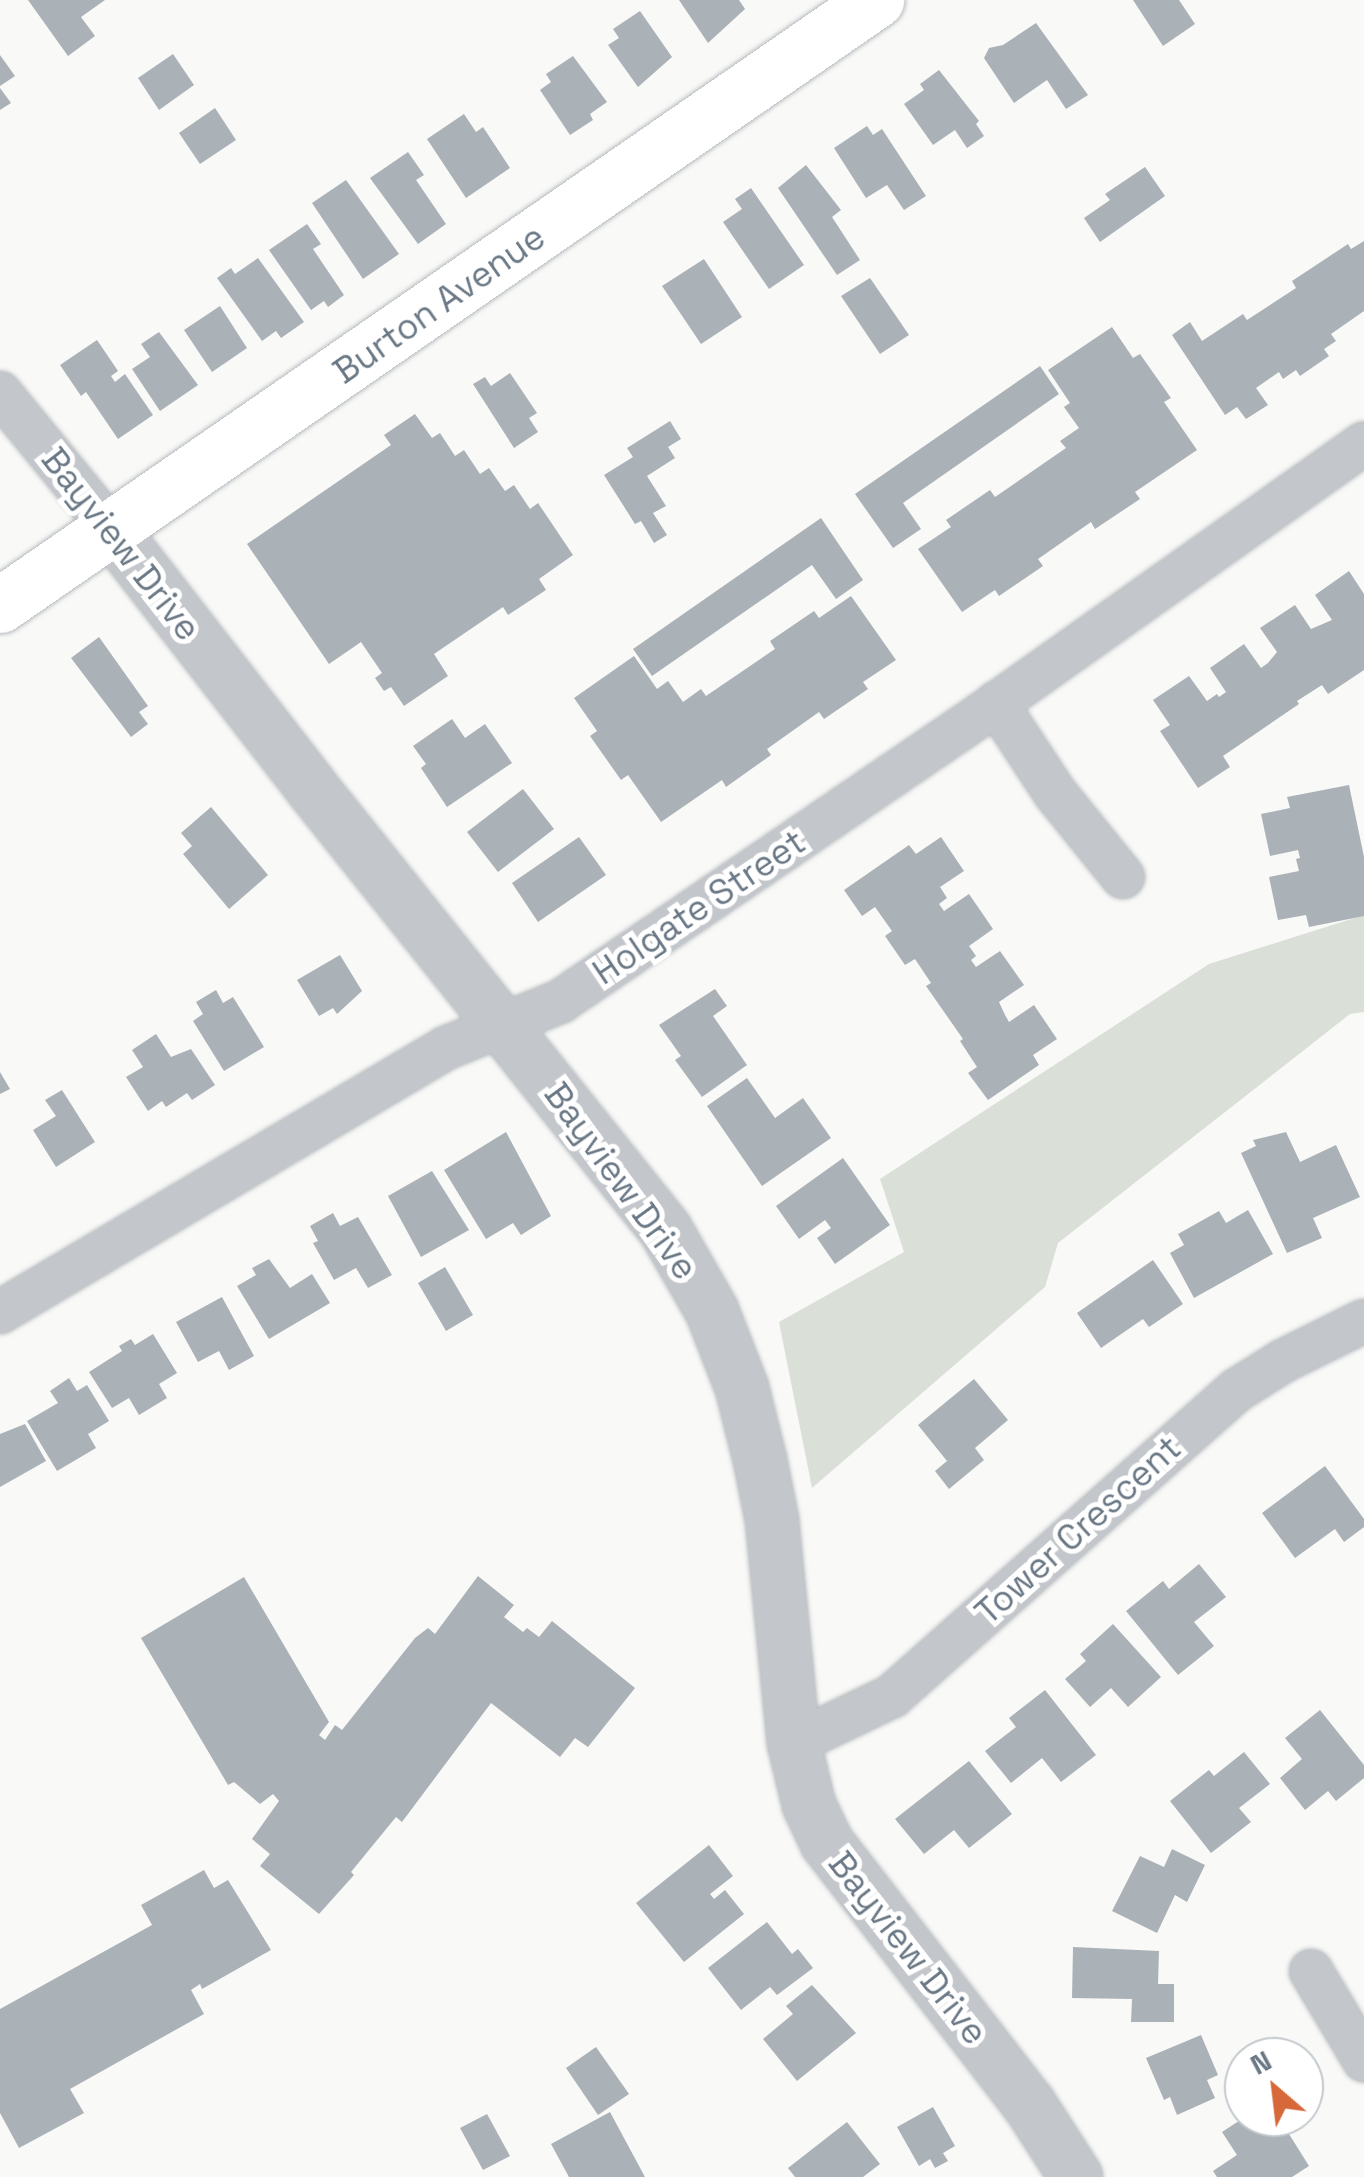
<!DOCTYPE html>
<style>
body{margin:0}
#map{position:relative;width:1364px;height:2177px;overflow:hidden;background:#f9f9f7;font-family:"Space Grotesk",sans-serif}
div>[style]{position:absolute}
.green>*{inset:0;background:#dadfd8}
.building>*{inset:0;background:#aab1b7}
.roads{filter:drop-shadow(0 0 2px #b5babe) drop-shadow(0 0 2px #b5babe)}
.minor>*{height:42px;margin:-21px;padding:0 21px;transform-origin:21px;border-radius:21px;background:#c3c6ca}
.tertiary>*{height:52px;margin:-26px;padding:0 26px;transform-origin:26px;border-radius:26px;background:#c3c6ca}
.secondary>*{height:55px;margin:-27.5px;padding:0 27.5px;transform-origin:27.5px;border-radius:27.5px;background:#fff}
span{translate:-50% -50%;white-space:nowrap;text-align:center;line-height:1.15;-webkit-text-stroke:10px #fff;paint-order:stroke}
.street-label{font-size:35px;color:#6a7885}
.north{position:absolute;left:1224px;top:2037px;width:100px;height:100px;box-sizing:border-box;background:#fff;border:2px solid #c3c9ce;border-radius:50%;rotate:332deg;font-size:28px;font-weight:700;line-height:40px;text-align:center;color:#6a7885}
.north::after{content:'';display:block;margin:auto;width:35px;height:45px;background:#d6683a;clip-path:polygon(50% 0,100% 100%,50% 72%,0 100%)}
</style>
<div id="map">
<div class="green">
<i style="clip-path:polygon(1364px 915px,1364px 1012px,1350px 1014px,1058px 1243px,1045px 1287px,812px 1488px,779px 1322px,904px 1252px,880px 1179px,1209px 964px)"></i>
</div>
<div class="building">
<i style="clip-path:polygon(28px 0,105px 0,81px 17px,95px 36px,68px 56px)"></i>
<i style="clip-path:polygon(679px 0,739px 0,745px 9px,708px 43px)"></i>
<i style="clip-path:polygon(1133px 0,1179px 0,1195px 24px,1163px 46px)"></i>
<i style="clip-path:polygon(640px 11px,672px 57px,638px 87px,608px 45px,619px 38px,613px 29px)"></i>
<i style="clip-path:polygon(1036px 23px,1088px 95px,1066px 109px,1047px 80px,1014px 103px,984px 58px,989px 48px,1003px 45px)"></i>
<i style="clip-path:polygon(173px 54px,194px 85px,159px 110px,138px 78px)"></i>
<i style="clip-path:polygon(0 55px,15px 76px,0 86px)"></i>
<i style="clip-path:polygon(573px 56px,607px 102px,590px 114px,593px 120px,570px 135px,540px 90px,551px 82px,546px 74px)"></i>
<i style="clip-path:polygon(939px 70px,979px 121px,976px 124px,984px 136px,967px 148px,955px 130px,933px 145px,904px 104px,924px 90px,920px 84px)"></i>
<i style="clip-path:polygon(0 88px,11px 103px,0 110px)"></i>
<i style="clip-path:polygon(215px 108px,236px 140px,200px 164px,179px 133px)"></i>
<i style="clip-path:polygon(464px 114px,476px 132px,483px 127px,510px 168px,466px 198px,427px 139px)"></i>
<i style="clip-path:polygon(867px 126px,873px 135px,882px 129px,926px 196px,904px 210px,887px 185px,866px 198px,834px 148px)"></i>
<i style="clip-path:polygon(408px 152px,424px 175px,416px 180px,446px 224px,418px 244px,370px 178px)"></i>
<i style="clip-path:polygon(806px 165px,841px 210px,832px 217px,860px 260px,837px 275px,778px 188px)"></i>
<i style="clip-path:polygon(1145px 167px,1165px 196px,1100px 242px,1084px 218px,1110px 200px,1105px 194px)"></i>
<i style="clip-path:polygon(346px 180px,399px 254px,363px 279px,312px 203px)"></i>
<i style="clip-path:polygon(751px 188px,804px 265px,769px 289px,723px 222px,742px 209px,735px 199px)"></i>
<i style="clip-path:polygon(307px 224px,321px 244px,313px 249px,344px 295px,328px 307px,324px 301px,311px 310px,269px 250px)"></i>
<i style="clip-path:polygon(1364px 241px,1364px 311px,1331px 334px,1336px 341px,1324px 349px,1329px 356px,1300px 376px,1296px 370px,1283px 379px,1279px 372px,1256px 388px,1268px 405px,1246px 419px,1237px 407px,1225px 415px,1172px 335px,1190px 322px,1202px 341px,1243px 314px,1247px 320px,1296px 288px,1292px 281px,1348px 244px,1351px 249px)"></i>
<i style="clip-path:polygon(258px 258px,304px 322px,281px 338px,276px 331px,262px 341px,217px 278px,231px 268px,235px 274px)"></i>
<i style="clip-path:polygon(704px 259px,742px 317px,701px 344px,662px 286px)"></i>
<i style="clip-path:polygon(870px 278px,909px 335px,880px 354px,841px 296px)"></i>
<i style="clip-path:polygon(220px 306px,247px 348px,212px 372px,184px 330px)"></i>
<i style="clip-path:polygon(1112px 327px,1133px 358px,1140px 354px,1171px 398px,1164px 402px,1197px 450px,1135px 492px,1140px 499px,1095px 529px,1091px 522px,1038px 559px,1043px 566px,999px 596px,995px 590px,962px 612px,918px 549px,951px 527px,946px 520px,990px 490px,995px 497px,1066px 448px,1060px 441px,1079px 428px,1064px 407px,1070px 403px,1048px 370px)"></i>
<i style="clip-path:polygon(159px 332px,198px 385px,160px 411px,132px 369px,150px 357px,141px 344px)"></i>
<i style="clip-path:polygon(97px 340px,118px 371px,111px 376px,115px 382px,125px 374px,153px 415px,118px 439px,86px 392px,81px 396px,60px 365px)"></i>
<i style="clip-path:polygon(1040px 366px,1059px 394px,903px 503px,921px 529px,893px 548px,855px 494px)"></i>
<i style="clip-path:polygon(510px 373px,537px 413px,529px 418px,538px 432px,514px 448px,473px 384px,485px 377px,491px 386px)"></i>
<i style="clip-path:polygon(415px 414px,432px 438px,440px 433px,455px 456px,464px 450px,480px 474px,489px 468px,505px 491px,514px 485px,530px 509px,538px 503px,573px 555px,539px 579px,546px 590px,508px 615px,503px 607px,434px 654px,448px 676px,404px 706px,391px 687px,384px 691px,375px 678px,382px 673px,361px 642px,329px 664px,247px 544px,391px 445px,384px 435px)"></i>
<i style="clip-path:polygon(670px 421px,681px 439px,668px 447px,675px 458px,647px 476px,666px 506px,653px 513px,667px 535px,654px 543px,641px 521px,635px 524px,604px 475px,633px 457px,627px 448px)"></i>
<i style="clip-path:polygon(821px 518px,863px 580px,836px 599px,812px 565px,652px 676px,633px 649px)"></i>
<i style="clip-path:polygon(1349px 571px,1364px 594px,1364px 670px,1328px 694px,1322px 685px,1297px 701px,1299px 704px,1223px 756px,1230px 767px,1198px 788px,1160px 731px,1170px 725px,1153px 700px,1189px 676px,1207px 701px,1217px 694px,1219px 697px,1226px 692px,1210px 668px,1244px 644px,1261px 668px,1268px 663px,1277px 652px,1260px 628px,1295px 605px,1311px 629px,1332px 620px,1315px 595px)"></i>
<i style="clip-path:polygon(851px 596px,896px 660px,863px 682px,868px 689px,824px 719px,819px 712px,767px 749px,771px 755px,726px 787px,722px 780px,661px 822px,628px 775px,621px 780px,590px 736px,597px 731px,574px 698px,634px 656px,657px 689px,668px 681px,683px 702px,701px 689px,706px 696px,775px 649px,770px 641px,814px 611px,819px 618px)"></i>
<i style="clip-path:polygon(99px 637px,148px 706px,139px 712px,148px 724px,131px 737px,71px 658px)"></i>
<i style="clip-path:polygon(452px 719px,465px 738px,485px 724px,512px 763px,447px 807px,421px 768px,426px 764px,413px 746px)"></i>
<i style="clip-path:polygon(1349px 785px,1364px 857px,1364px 916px,1309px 927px,1306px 915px,1278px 920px,1269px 877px,1299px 871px,1296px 859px,1300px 858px,1298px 850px,1270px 856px,1261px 814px,1290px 808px,1287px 797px)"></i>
<i style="clip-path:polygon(523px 789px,554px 829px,498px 872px,467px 832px)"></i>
<i style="clip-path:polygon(211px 807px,268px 875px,229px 909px,183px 854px,192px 846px,181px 833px)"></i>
<i style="clip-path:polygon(579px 837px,606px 875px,538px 922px,512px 883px)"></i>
<i style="clip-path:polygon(941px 837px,964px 871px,940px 887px,947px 898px,939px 904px,944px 911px,969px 894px,993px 929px,969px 946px,976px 956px,971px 960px,976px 967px,1000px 951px,1024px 985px,999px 1002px,1005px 1015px,1009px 1022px,1034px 1005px,1057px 1039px,1033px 1055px,1039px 1065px,988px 1100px,968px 1073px,977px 1067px,960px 1041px,963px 1039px,926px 986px,931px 983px,915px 959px,905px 965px,885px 936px,892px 931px,875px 907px,862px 916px,844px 890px,909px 845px,916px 854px)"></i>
<i style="clip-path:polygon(340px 955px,362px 991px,337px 1014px,333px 1008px,319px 1016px,297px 980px)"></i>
<i style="clip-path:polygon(715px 989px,727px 1006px,713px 1016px,747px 1065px,702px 1097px,675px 1060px,681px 1056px,659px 1025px)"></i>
<i style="clip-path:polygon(216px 990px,223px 1003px,233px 997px,264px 1047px,224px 1071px,193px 1021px,203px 1014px,196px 1002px)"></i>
<i style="clip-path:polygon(156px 1034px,171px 1057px,191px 1049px,215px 1085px,192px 1100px,187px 1093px,166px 1107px,162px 1101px,148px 1111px,126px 1077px,143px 1067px,132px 1050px)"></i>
<i style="clip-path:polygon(0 1072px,10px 1089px,0 1094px)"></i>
<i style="clip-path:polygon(747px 1078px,775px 1118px,803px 1098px,831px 1138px,762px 1186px,707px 1106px)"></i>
<i style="clip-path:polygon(62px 1090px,95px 1142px,56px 1167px,33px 1130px,56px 1116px,45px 1100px)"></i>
<i style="clip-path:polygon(506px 1132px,551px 1216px,521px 1235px,513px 1223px,486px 1239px,444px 1170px)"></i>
<i style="clip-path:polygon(1286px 1132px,1300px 1162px,1336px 1145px,1360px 1197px,1313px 1218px,1322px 1238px,1287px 1253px,1241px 1153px,1256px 1146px,1253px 1140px)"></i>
<i style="clip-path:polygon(843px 1158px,890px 1225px,835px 1264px,817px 1238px,831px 1228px,825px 1220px,799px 1239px,776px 1206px)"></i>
<i style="clip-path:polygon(432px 1171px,469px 1230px,421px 1257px,388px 1196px)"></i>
<i style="clip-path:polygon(1248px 1210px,1273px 1254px,1194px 1298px,1170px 1253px,1184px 1245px,1178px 1234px,1219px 1211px,1226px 1223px)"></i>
<i style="clip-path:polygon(333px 1213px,340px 1226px,358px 1217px,392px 1275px,368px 1288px,356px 1268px,334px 1280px,313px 1243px,318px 1241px,310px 1226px)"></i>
<i style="clip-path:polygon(269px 1259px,290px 1288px,312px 1274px,330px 1303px,269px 1339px,237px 1286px,256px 1275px,252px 1268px)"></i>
<i style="clip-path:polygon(1153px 1260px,1183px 1304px,1149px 1327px,1143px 1319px,1101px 1348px,1077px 1313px)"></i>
<i style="clip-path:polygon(445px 1267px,473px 1315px,446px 1331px,418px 1283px)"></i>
<i style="clip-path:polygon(222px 1297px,254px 1356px,229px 1370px,219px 1351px,198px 1362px,176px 1322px)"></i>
<i style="clip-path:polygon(153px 1334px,177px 1373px,159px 1384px,167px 1398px,139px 1415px,129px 1398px,112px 1408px,89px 1372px,122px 1351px,119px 1346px,131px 1339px,135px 1345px)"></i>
<i style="clip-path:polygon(69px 1378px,77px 1391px,87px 1385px,109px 1421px,88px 1434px,96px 1448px,57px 1471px,27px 1421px,58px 1403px,50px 1391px)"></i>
<i style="clip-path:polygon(974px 1379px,1008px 1420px,975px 1448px,984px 1460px,949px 1489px,935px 1471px,947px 1461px,918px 1425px)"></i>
<i style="clip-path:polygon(25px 1424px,46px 1461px,0 1487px,0 1434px)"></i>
<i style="clip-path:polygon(1325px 1466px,1364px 1519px,1364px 1527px,1344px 1542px,1335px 1529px,1295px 1558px,1262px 1513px)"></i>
<i style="clip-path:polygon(1199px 1564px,1226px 1597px,1194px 1622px,1214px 1646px,1178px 1675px,1126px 1611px,1163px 1581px,1169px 1589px)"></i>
<i style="clip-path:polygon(478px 1576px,514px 1605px,504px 1617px,523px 1632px,527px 1628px,539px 1637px,552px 1621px,635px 1688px,588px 1747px,575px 1738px,560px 1757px,491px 1703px,402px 1822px,396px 1817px,351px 1872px,354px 1875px,319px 1914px,260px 1866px,270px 1854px,252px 1839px,279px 1801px,273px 1794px,260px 1804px,234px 1782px,228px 1785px,141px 1638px,244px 1577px,329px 1722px,319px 1735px,325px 1740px,335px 1725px,342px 1730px,415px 1638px,428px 1628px,435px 1634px)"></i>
<i style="clip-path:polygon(1113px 1624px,1161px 1677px,1128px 1707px,1111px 1688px,1090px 1707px,1065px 1679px,1086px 1661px,1080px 1654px)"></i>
<i style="clip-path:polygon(1045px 1690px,1096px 1755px,1061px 1782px,1042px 1758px,1011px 1783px,985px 1751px,1016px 1727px,1009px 1718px)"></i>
<i style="clip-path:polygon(1320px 1710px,1364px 1765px,1364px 1778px,1336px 1801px,1328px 1791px,1305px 1810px,1280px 1778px,1302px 1759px,1285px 1738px)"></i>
<i style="clip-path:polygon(1244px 1752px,1270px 1784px,1239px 1808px,1251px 1822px,1211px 1853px,1170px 1801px,1209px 1770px,1214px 1776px)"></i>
<i style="clip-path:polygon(969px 1761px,1012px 1814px,969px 1848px,954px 1830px,924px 1854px,895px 1819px)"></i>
<i style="clip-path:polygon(709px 1845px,733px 1876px,710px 1894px,714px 1899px,725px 1890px,744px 1914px,684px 1962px,636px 1903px)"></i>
<i style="clip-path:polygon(1172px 1849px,1205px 1865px,1187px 1902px,1175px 1895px,1157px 1933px,1112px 1911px,1140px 1856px,1164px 1867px)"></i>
<i style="clip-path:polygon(204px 1870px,214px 1888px,228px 1880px,271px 1950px,202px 1989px,200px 1984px,191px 1990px,204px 2014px,70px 2089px,84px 2113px,19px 2148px,0 2113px,0 2009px,152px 1925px,141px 1905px)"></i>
<i style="clip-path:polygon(767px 1922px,792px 1954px,798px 1949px,813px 1968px,777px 1995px,770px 1987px,741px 2010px,708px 1968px)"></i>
<i style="clip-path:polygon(1073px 1947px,1159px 1951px,1158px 1984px,1174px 1984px,1174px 2022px,1131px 2022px,1132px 1999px,1072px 1998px)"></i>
<i style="clip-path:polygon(812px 1985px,856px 2033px,797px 2081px,763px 2039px,793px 2014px,786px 2006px)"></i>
<i style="clip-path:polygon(1201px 2035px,1218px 2075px,1207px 2080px,1215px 2098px,1177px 2115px,1170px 2097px,1164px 2100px,1146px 2058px)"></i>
<i style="clip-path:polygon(596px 2047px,629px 2094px,598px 2115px,566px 2068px)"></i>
<i style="clip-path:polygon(933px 2107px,955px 2146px,943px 2153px,948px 2161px,935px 2168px,930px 2159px,919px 2166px,897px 2127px)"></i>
<i style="clip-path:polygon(610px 2112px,645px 2177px,569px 2177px,551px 2144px)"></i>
<i style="clip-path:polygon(487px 2114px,510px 2156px,483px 2170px,460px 2128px)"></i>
<i style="clip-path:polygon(1245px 2117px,1262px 2117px,1273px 2133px,1284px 2126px,1309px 2166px,1292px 2177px,1217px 2177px,1213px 2171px,1237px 2155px,1222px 2132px)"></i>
<i style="clip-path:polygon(847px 2122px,880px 2164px,863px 2177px,795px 2177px,788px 2168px)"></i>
</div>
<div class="roads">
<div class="minor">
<i style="left:0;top:393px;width:177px;rotate:50.7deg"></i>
<i style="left:996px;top:703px;width:108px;rotate:56.8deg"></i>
<i style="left:1055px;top:793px;width:108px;rotate:51deg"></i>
<i style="left:0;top:1312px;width:518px;rotate:-30.62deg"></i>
<i style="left:446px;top:1048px;width:124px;rotate:-22.2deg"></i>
<i style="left:561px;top:1001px;width:510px;rotate:-34.28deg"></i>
<i style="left:982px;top:714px;width:468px;rotate:-35.3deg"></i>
<i style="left:794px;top:1743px;width:109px;rotate:-25.6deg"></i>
<i style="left:892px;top:1696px;width:461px;rotate:-41.6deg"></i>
<i style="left:1237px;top:1390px;width:54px;rotate:-32.2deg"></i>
<i style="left:1283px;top:1361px;width:90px;rotate:-26.3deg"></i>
<i style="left:1311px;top:1971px;width:104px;rotate:59.2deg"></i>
</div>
<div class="tertiary">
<i style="left:112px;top:530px;width:325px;rotate:52.2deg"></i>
<i style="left:311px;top:787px;width:566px;rotate:51.31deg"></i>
<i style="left:665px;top:1229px;width:95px;rotate:60.2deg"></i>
<i style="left:712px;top:1311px;width:83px;rotate:68.7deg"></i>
<i style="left:742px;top:1388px;width:74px;rotate:76deg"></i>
<i style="left:760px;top:1460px;width:61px;rotate:78.7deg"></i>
<i style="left:772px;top:1520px;width:224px;rotate:84.4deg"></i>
<i style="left:794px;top:1743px;width:64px;rotate:76.4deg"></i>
<i style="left:809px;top:1805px;width:42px;rotate:64.7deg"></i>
<i style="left:827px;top:1843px;width:330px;rotate:52.3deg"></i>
<i style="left:1029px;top:2104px;width:87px;rotate:57.2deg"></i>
</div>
<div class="secondary">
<i style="left:0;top:605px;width:1065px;rotate:-34.63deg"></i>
</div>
</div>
<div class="street-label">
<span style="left:439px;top:304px;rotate:-35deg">Burton Avenue</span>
<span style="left:121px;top:544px;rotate:52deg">Bayview Drive</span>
<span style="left:699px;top:907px;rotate:-34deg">Holgate Street</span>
<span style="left:621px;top:1181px;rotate:54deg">Bayview Drive</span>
<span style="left:1078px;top:1530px;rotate:-42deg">Tower Crescent</span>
<span style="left:908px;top:1948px;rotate:52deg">Bayview Drive</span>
</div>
<div class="north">N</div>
</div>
